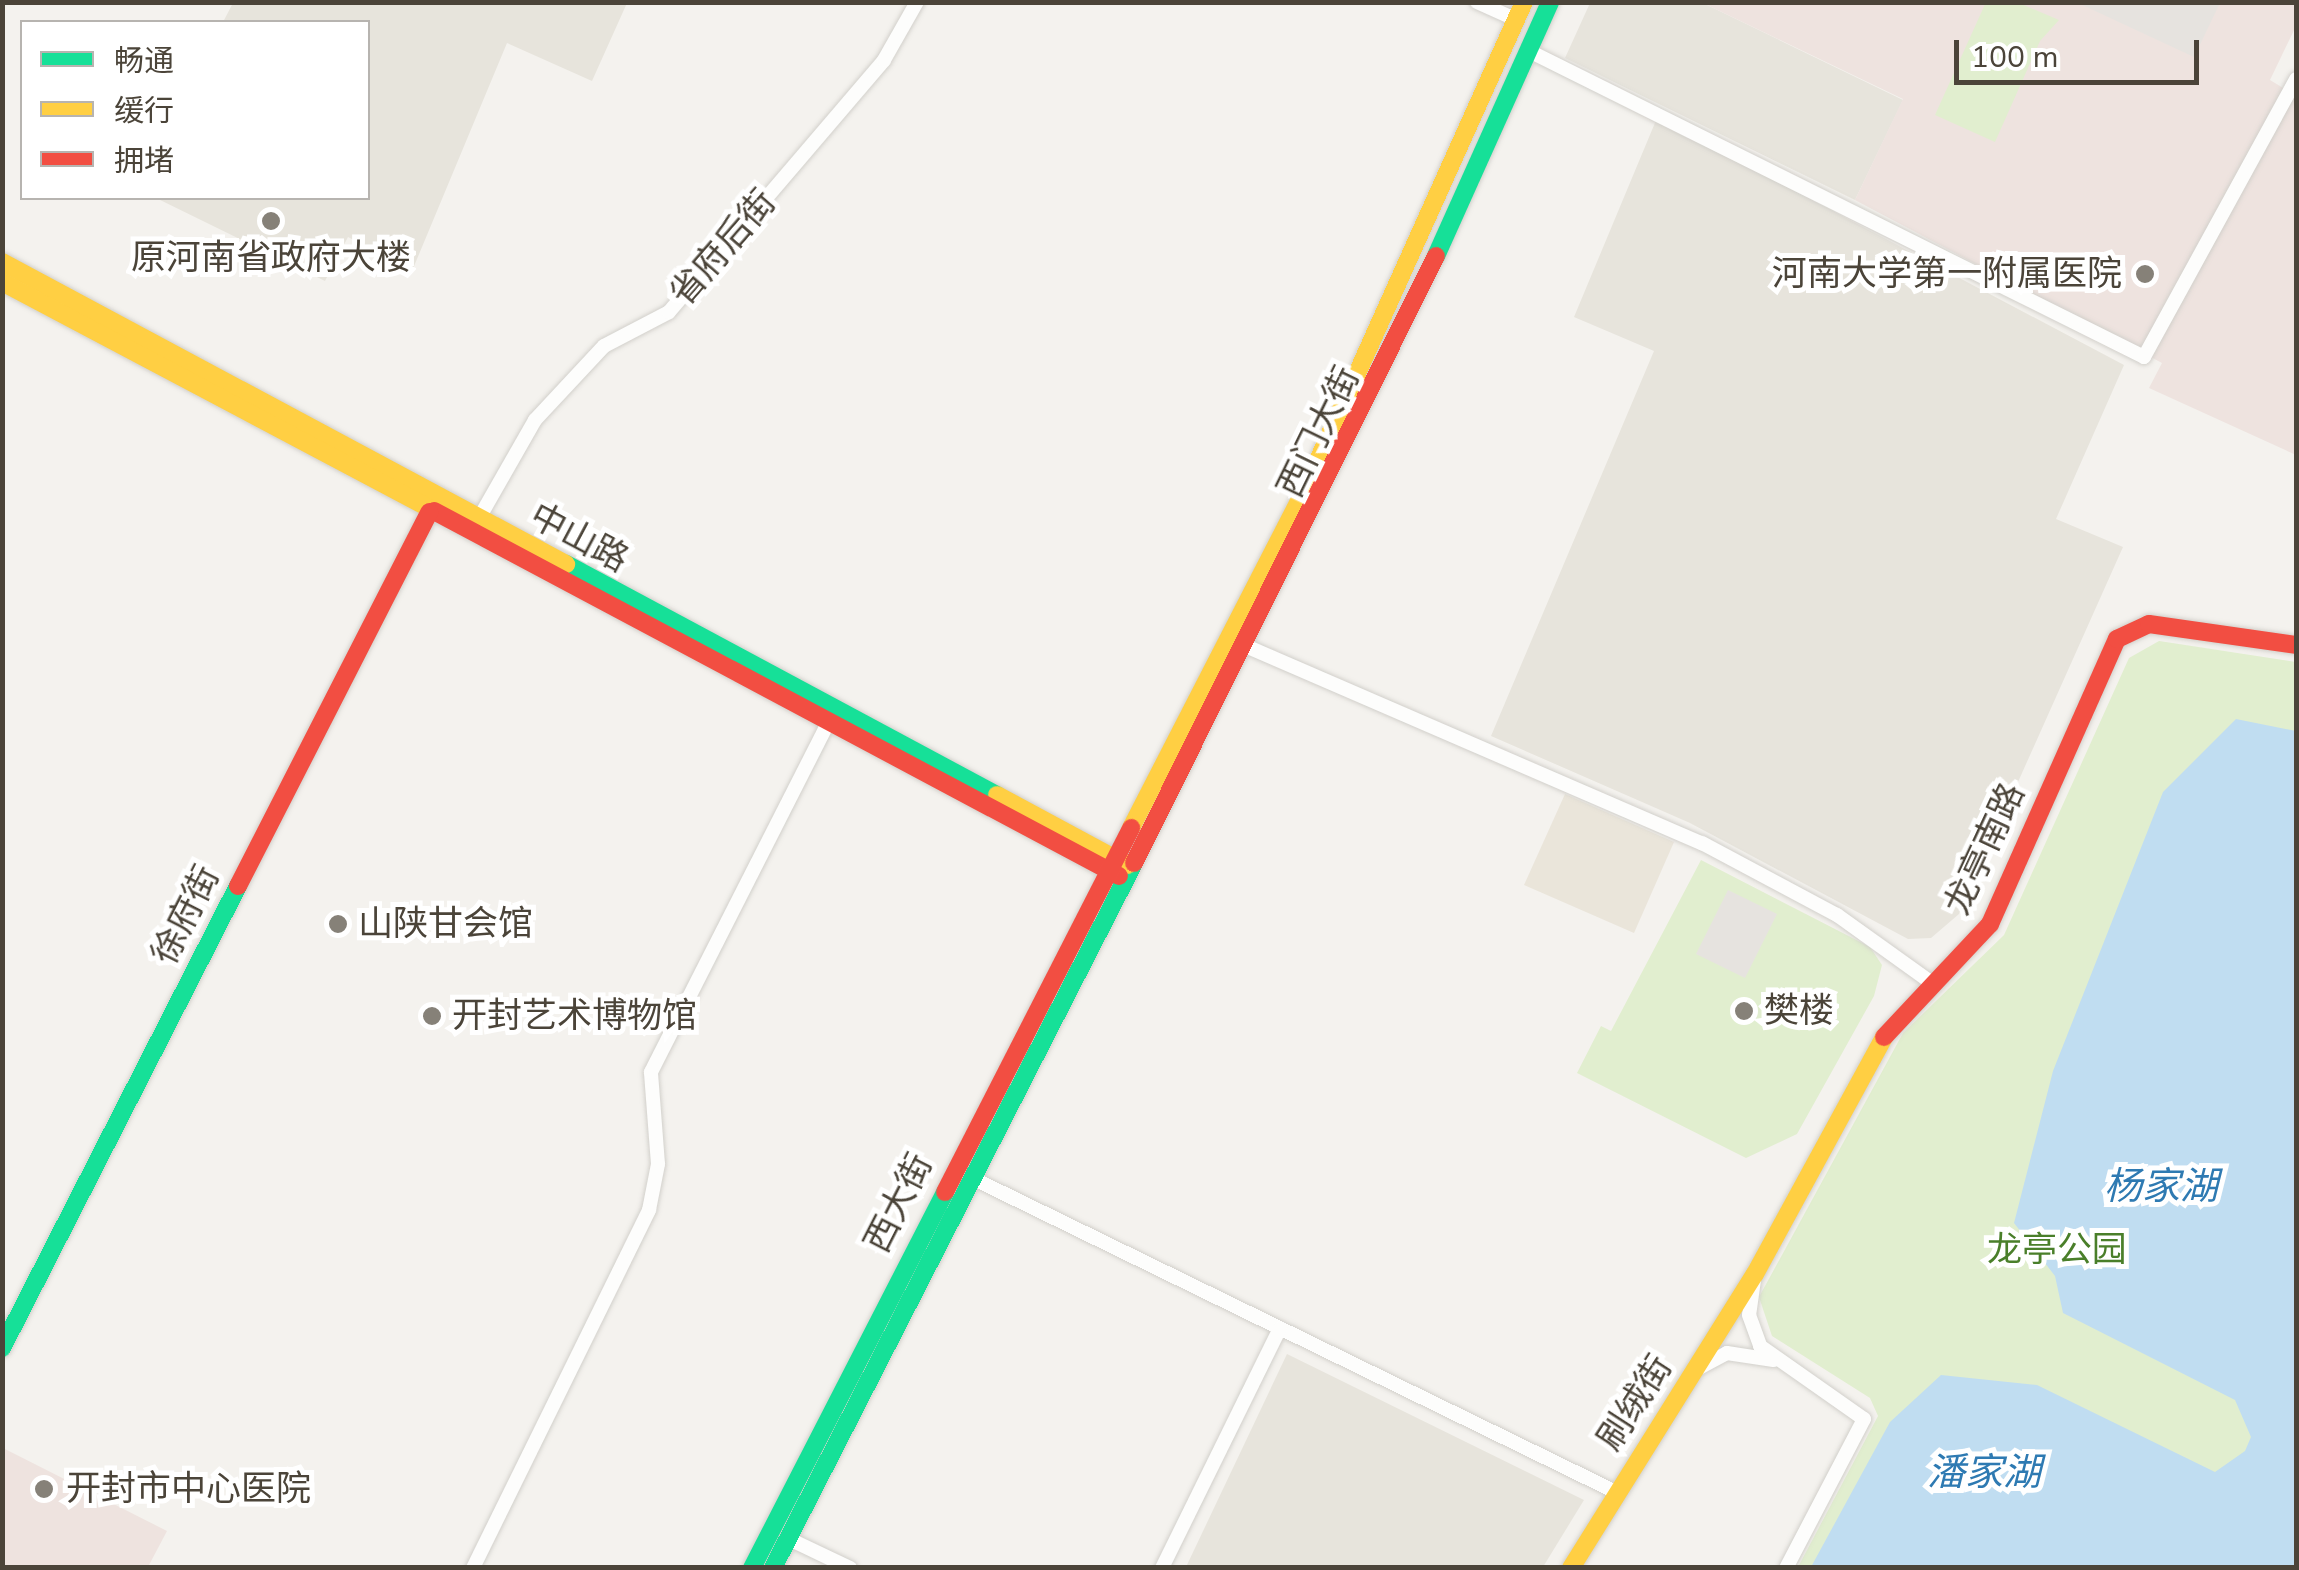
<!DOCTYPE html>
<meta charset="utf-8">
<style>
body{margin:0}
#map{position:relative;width:2299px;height:1570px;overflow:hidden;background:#f4f2ee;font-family:"Nunito Sans","Noto Sans SC",sans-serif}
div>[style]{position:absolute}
.residential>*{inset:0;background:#e7e4dc}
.education>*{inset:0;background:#eae5da}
.medical>*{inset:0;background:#eee3df}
.green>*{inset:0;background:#e1eecf}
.parking>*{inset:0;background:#e6e3df}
.water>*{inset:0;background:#c0ddf1}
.roads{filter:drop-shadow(0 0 2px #d2d0cb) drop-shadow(0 0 2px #d2d0cb)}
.street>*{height:14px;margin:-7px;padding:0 7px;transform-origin:7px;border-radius:7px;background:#fdfdfc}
.fast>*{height:18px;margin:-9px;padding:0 9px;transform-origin:9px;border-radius:9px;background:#16e098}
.slow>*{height:18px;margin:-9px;padding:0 9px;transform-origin:9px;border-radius:9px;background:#ffcf43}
.jam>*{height:18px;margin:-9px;padding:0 9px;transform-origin:9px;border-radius:9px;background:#f24e42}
.dots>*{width:28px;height:28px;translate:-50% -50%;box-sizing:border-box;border:5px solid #fff;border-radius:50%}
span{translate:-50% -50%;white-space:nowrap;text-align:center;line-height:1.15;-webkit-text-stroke:10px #fff;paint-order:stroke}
.street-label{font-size:35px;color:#4b4439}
.poi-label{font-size:35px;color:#4b4439}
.right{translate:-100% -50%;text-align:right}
.left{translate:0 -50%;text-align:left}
.park-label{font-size:35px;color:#4a7f2a}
.water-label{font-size:38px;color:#2e7ab2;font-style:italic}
.frame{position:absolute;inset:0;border:5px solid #4b4439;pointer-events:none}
.legend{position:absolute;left:20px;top:20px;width:350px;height:180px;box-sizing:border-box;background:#fff;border:2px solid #b7b4b0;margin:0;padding:12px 18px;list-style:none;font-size:30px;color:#4b4439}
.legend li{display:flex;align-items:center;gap:20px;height:50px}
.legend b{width:50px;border:2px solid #b7b4b0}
.scale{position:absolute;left:1954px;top:40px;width:245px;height:45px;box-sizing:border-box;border:5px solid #4b4439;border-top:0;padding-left:12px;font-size:30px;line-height:35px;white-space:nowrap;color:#4b4439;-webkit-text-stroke:8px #fff;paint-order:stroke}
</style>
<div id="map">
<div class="residential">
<i style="clip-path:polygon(233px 3px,233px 2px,627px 3px,592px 81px,507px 43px,412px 271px,348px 237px,325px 281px,156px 198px,368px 198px,368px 22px,223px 22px)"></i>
<i style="clip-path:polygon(1590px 3px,1703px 3px,1903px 100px,1855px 200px,1565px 58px)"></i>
<i style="clip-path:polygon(1657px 118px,2124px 365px,2056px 519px,2123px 547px,1959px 914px,1931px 938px,1908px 939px,1690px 823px,1491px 736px,1654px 351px,1574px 317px)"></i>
<i style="clip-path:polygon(1287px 1354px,1584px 1500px,1543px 1567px,1186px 1567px)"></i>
</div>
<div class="education">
<i style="clip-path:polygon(1565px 794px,1674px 842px,1634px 933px,1524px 885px)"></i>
</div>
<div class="medical">
<i style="clip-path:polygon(1703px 3px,2296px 3px,2296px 26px,2270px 80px,2296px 96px,2296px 455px,2149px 388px,2162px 363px,1855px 200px,1903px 99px)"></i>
<i style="clip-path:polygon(3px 1448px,167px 1531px,148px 1567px,3px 1567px)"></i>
</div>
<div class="green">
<i style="clip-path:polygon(1986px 2px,2019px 3px,2059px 20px,2040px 41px,1995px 142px,1935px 115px)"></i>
<i style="clip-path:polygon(2159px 641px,2296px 662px,2296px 1567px,1798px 1567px,1878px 1416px,1870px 1398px,1772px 1336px,1759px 1297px,1903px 1033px,2004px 935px,2129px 658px)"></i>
<i style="clip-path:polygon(1701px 860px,1870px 947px,1882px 965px,1874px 996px,1797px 1134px,1746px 1158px,1577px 1073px,1601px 1026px,1611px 1031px)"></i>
</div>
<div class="parking">
<i style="clip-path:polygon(2078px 3px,2220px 3px,2194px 57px)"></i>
<i style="clip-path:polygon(1728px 890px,1777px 914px,1745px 978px,1696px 954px)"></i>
</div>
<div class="water">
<i style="clip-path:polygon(2236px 719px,2296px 731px,2296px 1567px,1811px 1567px,1890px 1422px,1941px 1375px,2037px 1385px,2215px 1472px,2245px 1451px,2251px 1437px,2235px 1400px,2063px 1313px,2055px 1276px,2014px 1223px,2053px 1071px,2163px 792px)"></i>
</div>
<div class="roads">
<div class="street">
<i style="left:1477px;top:2px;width:44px;rotate:24.2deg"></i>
<i style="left:1529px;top:51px;width:687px;rotate:26.45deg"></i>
<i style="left:2144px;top:357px;width:317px;rotate:-61.3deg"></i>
<i style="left:478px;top:520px;width:115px;rotate:-60.3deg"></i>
<i style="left:535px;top:420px;width:101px;rotate:-47deg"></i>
<i style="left:604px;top:346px;width:73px;rotate:-27.6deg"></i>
<i style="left:669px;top:312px;width:331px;rotate:-49.5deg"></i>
<i style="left:884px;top:60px;width:67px;rotate:-60.4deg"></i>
<i style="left:1248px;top:647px;width:495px;rotate:23.4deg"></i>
<i style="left:1702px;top:843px;width:153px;rotate:28.1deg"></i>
<i style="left:1837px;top:915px;width:117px;rotate:35.6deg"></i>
<i style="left:968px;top:1176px;width:721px;rotate:26deg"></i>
<i style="left:1754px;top:1280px;width:35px;rotate:98deg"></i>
<i style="left:1749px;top:1315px;width:33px;rotate:70deg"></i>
<i style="left:1760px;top:1346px;width:127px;rotate:35.1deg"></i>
<i style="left:1864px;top:1419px;width:168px;rotate:117.6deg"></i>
<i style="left:1695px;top:1370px;width:36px;rotate:-28deg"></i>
<i style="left:1727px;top:1353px;width:47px;rotate:8.7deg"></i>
<i style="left:787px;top:1538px;width:70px;rotate:25.5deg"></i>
<i style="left:473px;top:1568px;width:399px;rotate:-63.8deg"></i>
<i style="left:649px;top:1210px;width:47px;rotate:-78.9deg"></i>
<i style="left:658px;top:1164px;width:92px;rotate:-94.4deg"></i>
<i style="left:651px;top:1072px;width:389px;rotate:-63.1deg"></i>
<i style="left:1162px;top:1568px;width:267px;rotate:-63.8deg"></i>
</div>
<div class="fast">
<i style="left:1436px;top:256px;width:278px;rotate:-65.8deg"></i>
<i style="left:566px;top:564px;width:489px;rotate:28.2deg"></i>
<i style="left:2px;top:1348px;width:519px;rotate:-62.94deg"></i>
<i style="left:752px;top:1568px;width:423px;rotate:-62.8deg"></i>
<i style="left:773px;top:1568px;width:792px;rotate:-62.88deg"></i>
</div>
<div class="slow">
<i style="left:2px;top:262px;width:640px;rotate:28.17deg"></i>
<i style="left:2px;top:282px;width:489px;rotate:27.9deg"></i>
<i style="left:997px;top:795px;width:148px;rotate:28.3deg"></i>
<i style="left:1131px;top:828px;width:383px;rotate:-62.8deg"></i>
<i style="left:1306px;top:487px;width:532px;rotate:-65.8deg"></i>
<i style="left:1571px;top:1568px;width:347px;rotate:-58deg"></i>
<i style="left:1755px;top:1274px;width:270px;rotate:-61.4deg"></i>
</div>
<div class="jam">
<i style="left:434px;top:511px;width:776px;rotate:28.05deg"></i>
<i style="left:1134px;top:863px;width:678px;rotate:-63.55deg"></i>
<i style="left:238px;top:886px;width:420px;rotate:-62.9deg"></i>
<i style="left:1884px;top:1037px;width:155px;rotate:-46.8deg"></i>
<i style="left:1990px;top:924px;width:312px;rotate:-66deg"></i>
<i style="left:2117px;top:639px;width:35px;rotate:-25deg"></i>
<i style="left:2149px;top:624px;width:148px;rotate:8.1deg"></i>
<i style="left:945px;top:1192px;width:409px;rotate:-62.9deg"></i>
</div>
</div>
<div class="dots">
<i style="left:271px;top:221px;background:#868178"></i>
<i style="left:2145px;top:274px;background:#868178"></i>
<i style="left:338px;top:924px;background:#868178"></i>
<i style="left:1744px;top:1011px;background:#868178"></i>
<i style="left:432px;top:1016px;background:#868178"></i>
<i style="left:44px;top:1489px;background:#868178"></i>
</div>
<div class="street-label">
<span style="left:723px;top:248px;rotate:-49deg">省府后街</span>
<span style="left:1319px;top:432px;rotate:-64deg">西门大街</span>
<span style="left:579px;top:538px;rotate:28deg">中山路</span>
<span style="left:1985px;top:849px;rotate:-65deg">龙亭南路</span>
<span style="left:186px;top:915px;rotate:-63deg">徐府街</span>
<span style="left:899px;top:1203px;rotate:-63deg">西大街</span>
<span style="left:1635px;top:1403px;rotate:-57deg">刷绒街</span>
</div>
<div class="poi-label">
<span style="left:271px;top:258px">原河南省政府大楼</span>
<span class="right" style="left:2122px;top:274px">河南大学第一附属医院</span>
<span class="left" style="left:358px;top:924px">山陕甘会馆</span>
<span class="left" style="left:1764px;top:1011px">樊楼</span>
<span class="left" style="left:452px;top:1016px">开封艺术博物馆</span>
<span class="left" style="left:66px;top:1489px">开封市中心医院</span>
</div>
<div class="park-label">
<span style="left:2057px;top:1250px">龙亭公园</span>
</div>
<div class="water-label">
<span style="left:2161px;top:1187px">杨家湖</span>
<span style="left:1984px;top:1473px">潘家湖</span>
</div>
<div class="frame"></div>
<ul class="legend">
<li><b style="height:12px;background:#16e098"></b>畅通</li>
<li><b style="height:12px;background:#ffcf43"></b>缓行</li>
<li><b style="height:12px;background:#f24e42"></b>拥堵</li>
</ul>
<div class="scale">100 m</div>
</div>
